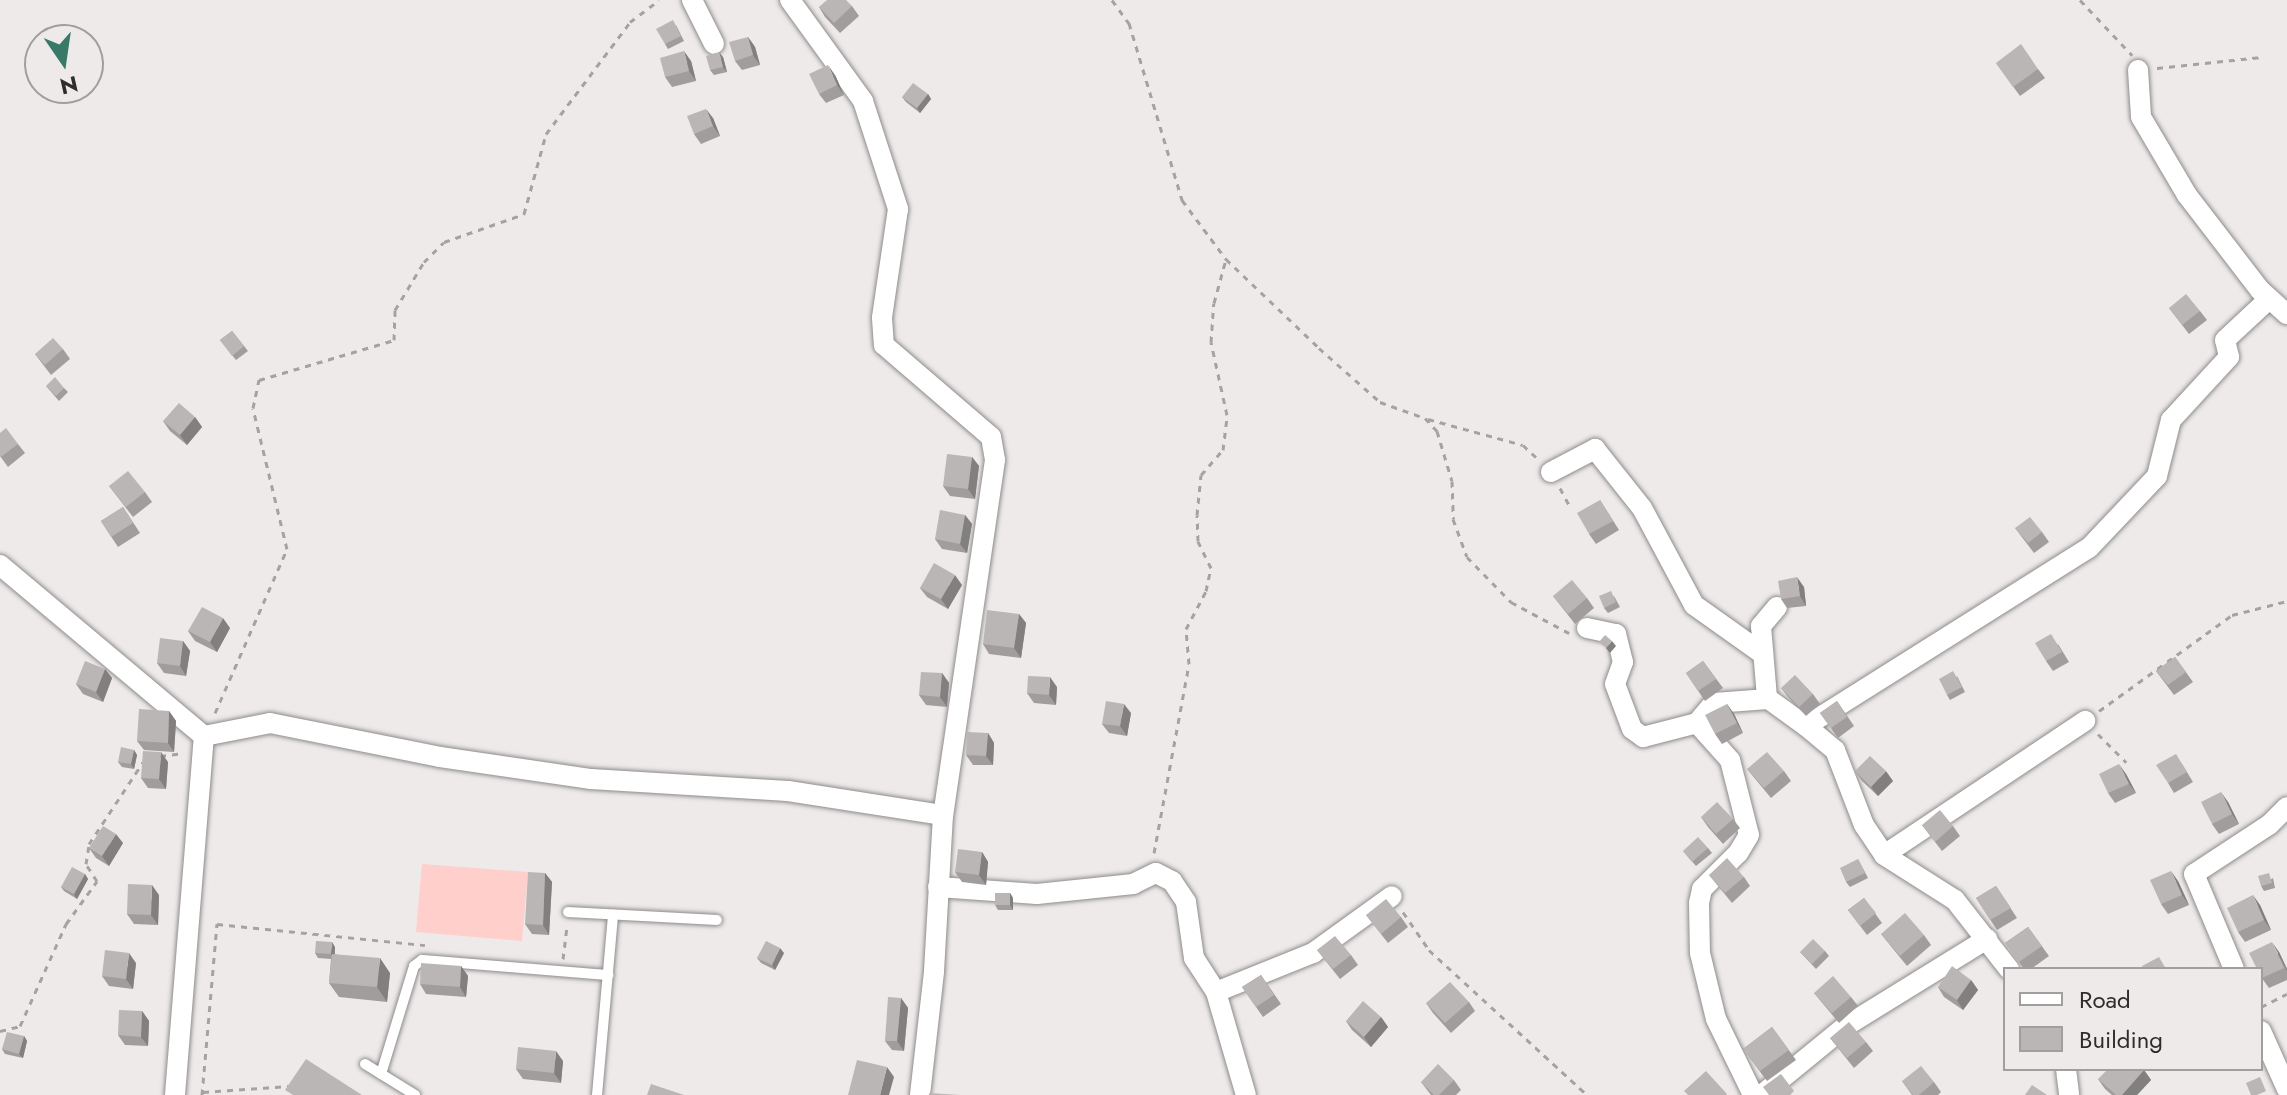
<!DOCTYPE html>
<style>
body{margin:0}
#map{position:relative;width:2287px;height:1095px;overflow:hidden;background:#eeeaea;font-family:Jost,sans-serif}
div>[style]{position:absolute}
.green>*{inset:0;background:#fecfcb}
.path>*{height:3px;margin-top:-1.5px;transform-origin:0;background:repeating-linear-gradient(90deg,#a6a2a2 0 6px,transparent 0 12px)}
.roads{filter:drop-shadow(0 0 2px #8e8b8b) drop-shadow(0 0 2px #8e8b8b)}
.service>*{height:10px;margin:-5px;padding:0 5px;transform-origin:5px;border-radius:5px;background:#fff}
.minor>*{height:20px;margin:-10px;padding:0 10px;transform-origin:10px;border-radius:10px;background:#fff}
.wall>*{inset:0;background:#a09d9c}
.shaded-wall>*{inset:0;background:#827f7f}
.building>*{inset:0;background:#bab6b5}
span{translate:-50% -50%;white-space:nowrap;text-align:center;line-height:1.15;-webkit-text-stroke:6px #eeeaea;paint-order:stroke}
.legend{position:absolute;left:2003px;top:967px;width:260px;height:104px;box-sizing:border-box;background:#eeeaea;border:2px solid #a19e9e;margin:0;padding:10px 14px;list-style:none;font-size:24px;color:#2e2c2c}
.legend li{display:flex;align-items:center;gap:16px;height:40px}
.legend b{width:40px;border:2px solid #a19e9e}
.north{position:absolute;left:24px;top:24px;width:80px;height:80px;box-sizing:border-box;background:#eeeaea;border:2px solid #a19e9e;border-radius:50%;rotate:167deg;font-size:22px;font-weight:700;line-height:32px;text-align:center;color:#2e2c2c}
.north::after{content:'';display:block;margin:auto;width:28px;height:36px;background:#387968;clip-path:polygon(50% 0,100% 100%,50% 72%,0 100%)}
</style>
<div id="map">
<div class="green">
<i style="clip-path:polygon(422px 864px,528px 872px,522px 941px,416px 932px)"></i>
</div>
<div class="path">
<i style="left:1112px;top:0;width:29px;rotate:54deg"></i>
<i style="left:1129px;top:23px;width:185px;rotate:73.3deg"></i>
<i style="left:1182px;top:200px;width:74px;rotate:53.3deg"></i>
<i style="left:1226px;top:259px;width:129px;rotate:43.7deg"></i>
<i style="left:1319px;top:348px;width:81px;rotate:41.5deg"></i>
<i style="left:1380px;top:402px;width:48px;rotate:19.6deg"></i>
<i style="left:1425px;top:418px;width:18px;rotate:47deg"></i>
<i style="left:1437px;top:431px;width:52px;rotate:73.3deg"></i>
<i style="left:1452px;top:481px;width:38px;rotate:88deg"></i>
<i style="left:1453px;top:519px;width:40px;rotate:69.8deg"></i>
<i style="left:1467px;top:557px;width:63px;rotate:45.6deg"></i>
<i style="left:1511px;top:602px;width:66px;rotate:28.1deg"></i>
<i style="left:2080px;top:0;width:76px;rotate:46.6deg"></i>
<i style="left:2157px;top:68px;width:105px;rotate:-6deg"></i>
<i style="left:1428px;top:419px;width:98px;rotate:15.3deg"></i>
<i style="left:1523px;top:445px;width:22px;rotate:43deg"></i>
<i style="left:1560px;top:488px;width:19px;rotate:62deg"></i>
<i style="left:2099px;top:711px;width:164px;rotate:-35.8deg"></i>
<i style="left:2232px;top:615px;width:57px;rotate:-14.3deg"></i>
<i style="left:215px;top:713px;width:179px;rotate:-66.3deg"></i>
<i style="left:287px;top:549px;width:145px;rotate:-103.6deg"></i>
<i style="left:253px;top:408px;width:29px;rotate:-78deg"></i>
<i style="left:259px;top:380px;width:141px;rotate:-16.5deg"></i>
<i style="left:394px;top:340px;width:30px;rotate:-88deg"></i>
<i style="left:395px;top:310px;width:56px;rotate:-58.9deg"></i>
<i style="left:424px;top:262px;width:28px;rotate:-45deg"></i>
<i style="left:444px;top:242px;width:85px;rotate:-19.3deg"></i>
<i style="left:524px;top:214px;width:83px;rotate:-74.6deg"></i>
<i style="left:546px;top:134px;width:140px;rotate:-53.1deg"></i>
<i style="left:630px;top:22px;width:36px;rotate:-37deg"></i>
<i style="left:2098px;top:734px;width:40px;rotate:45deg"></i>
<i style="left:160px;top:756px;width:24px;rotate:-7deg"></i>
<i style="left:1154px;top:853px;width:192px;rotate:-79.5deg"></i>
<i style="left:1189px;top:664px;width:35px;rotate:-95deg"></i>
<i style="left:1186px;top:629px;width:43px;rotate:-62.2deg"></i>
<i style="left:1206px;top:591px;width:24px;rotate:-78deg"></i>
<i style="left:1211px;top:568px;width:30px;rotate:-116deg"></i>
<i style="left:1198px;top:541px;width:26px;rotate:-92deg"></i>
<i style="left:1197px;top:515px;width:40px;rotate:-84.3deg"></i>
<i style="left:1201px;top:475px;width:33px;rotate:-49deg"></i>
<i style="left:1223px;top:450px;width:35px;rotate:-83deg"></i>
<i style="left:1227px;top:415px;width:75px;rotate:-102.4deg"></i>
<i style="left:1211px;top:342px;width:39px;rotate:-86deg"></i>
<i style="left:1214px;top:303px;width:46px;rotate:-74.7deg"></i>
<i style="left:1403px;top:912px;width:46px;rotate:55.6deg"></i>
<i style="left:1429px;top:950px;width:214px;rotate:42.5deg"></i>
<i style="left:563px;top:959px;width:35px;rotate:-83deg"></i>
<i style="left:2261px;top:1007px;width:29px;rotate:-27deg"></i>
<i style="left:0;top:1031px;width:21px;rotate:-14deg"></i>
<i style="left:20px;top:1026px;width:112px;rotate:-65.7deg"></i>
<i style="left:66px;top:924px;width:53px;rotate:-54.2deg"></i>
<i style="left:97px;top:881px;width:20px;rotate:-123deg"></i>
<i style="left:86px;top:864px;width:20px;rotate:-81deg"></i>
<i style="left:89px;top:844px;width:98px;rotate:-56.6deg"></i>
<i style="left:203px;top:1092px;width:86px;rotate:-4deg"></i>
<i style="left:202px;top:1095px;width:172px;rotate:-85deg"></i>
<i style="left:217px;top:924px;width:209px;rotate:5.8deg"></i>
</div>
<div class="roads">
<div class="service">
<i style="left:568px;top:912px;width:149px;rotate:3.1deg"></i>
<i style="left:365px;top:1064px;width:59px;rotate:31.8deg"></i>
<i style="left:381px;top:1074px;width:113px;rotate:-73deg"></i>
<i style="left:414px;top:966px;width:10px;rotate:-37deg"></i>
<i style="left:422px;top:960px;width:187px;rotate:4.6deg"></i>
<i style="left:597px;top:1095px;width:181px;rotate:-84.9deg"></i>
</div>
<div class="minor">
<i style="left:692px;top:0;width:49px;rotate:63.4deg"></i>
<i style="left:790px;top:0;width:125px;rotate:54.1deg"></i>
<i style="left:863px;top:101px;width:114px;rotate:72deg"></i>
<i style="left:898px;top:209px;width:110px;rotate:98.4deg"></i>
<i style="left:882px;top:318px;width:27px;rotate:86deg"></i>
<i style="left:884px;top:345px;width:141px;rotate:40.7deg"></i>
<i style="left:991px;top:437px;width:23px;rotate:80deg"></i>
<i style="left:995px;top:460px;width:359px;rotate:98.3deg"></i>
<i style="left:943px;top:815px;width:157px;rotate:93.3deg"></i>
<i style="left:934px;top:972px;width:124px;rotate:96.5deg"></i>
<i style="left:2138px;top:70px;width:47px;rotate:86.3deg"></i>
<i style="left:2141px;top:117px;width:91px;rotate:59.5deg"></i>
<i style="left:2187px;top:195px;width:120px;rotate:52.5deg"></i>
<i style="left:2260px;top:290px;width:36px;rotate:42deg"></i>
<i style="left:1551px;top:472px;width:50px;rotate:-27.6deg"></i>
<i style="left:1595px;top:449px;width:75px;rotate:51.5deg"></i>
<i style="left:1642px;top:508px;width:110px;rotate:61.8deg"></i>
<i style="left:1694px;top:605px;width:85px;rotate:35.4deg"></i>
<i style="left:0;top:565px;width:266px;rotate:40deg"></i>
<i style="left:1777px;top:607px;width:25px;rotate:130deg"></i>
<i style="left:1761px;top:626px;width:72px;rotate:85.2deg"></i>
<i style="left:1767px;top:698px;width:48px;rotate:35.7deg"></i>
<i style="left:1806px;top:726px;width:334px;rotate:-32.2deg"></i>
<i style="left:2089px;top:548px;width:99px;rotate:-46.6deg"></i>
<i style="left:2157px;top:476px;width:58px;rotate:-76deg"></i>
<i style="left:2171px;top:420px;width:86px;rotate:-47.4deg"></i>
<i style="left:2229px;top:357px;width:17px;rotate:-103deg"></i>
<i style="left:2225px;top:340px;width:60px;rotate:-43deg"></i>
<i style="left:1587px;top:628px;width:30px;rotate:12deg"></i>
<i style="left:1616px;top:634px;width:29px;rotate:76deg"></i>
<i style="left:1623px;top:662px;width:23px;rotate:110deg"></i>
<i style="left:1615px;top:684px;width:48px;rotate:69.3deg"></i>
<i style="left:1632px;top:729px;width:14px;rotate:36deg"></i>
<i style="left:1643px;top:737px;width:56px;rotate:-14.5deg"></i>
<i style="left:1697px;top:723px;width:26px;rotate:-50deg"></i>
<i style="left:1714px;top:703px;width:54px;rotate:-4.2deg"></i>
<i style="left:1697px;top:723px;width:50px;rotate:48.3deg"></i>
<i style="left:1730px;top:760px;width:77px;rotate:75.8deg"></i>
<i style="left:1749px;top:835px;width:21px;rotate:121deg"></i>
<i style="left:1738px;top:853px;width:51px;rotate:135deg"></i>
<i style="left:1702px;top:889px;width:14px;rotate:102deg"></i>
<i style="left:1699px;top:903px;width:50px;rotate:88.9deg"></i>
<i style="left:1700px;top:953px;width:68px;rotate:76.4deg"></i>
<i style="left:1716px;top:1019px;width:85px;rotate:64deg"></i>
<i style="left:1806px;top:726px;width:38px;rotate:40deg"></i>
<i style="left:1835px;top:750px;width:80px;rotate:68.9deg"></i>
<i style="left:1864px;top:825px;width:36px;rotate:56deg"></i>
<i style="left:1884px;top:855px;width:84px;rotate:32.4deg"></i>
<i style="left:1955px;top:900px;width:88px;rotate:52deg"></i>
<i style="left:204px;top:736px;width:67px;rotate:-11.1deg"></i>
<i style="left:270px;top:723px;width:173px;rotate:11.3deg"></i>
<i style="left:440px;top:757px;width:153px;rotate:8.3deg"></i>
<i style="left:591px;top:779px;width:197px;rotate:3.5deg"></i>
<i style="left:788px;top:791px;width:157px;rotate:8.8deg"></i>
<i style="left:1884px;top:855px;width:242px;rotate:-33.7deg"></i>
<i style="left:938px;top:887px;width:99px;rotate:4deg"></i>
<i style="left:1037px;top:894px;width:97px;rotate:-5.9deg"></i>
<i style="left:1133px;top:884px;width:25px;rotate:-26deg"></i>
<i style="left:1156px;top:873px;width:18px;rotate:27deg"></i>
<i style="left:1172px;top:881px;width:25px;rotate:56deg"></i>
<i style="left:1186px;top:902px;width:57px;rotate:81.9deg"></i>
<i style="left:1194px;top:958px;width:40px;rotate:57.1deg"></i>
<i style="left:1216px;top:992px;width:107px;rotate:73.8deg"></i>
<i style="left:2234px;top:969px;width:103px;rotate:-112.8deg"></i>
<i style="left:2194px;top:874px;width:90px;rotate:-33.2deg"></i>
<i style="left:2269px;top:825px;width:25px;rotate:-45deg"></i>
<i style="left:1216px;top:992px;width:105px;rotate:-21.9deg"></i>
<i style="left:1313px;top:953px;width:97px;rotate:-35.8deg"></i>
<i style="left:2261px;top:1031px;width:64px;rotate:65.9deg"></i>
<i style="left:2066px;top:1069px;width:26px;rotate:83deg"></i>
<i style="left:1764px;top:1093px;width:106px;rotate:-39.3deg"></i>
<i style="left:1846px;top:1026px;width:166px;rotate:-31.7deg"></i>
<i style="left:175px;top:1095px;width:360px;rotate:-85.4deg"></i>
</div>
</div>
<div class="wall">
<i style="clip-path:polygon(852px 6px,859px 16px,840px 33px,825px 17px,819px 7px)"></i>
<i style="clip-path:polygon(676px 25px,684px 41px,668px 49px,665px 44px)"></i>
<i style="clip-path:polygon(748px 37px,755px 47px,760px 65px,742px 70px,735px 61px)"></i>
<i style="clip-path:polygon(723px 57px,727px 72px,714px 75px,710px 70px)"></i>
<i style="clip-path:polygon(691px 61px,696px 81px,672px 87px,665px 77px)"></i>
<i style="clip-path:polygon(1996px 63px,2038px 69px,2045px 78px,2020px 96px)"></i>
<i style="clip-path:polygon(835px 75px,844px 95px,826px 103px,819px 94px)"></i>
<i style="clip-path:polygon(928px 94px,931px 99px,920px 113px,906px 102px,902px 97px)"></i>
<i style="clip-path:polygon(713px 118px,720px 136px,701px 144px,694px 134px)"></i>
<i style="clip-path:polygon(2169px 308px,2200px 311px,2207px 320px,2189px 334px)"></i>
<i style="clip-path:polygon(232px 331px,248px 351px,236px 360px,220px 340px)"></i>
<i style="clip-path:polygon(63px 349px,70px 359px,51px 375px,35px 354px)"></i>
<i style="clip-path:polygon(46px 386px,64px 388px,68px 392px,59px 401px)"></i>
<i style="clip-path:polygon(195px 417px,202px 427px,187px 445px,170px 431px,163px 421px)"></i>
<i style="clip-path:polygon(0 433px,18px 444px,25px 453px,8px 467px,0 456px)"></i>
<i style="clip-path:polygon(972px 457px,979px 466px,975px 499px,950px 496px,943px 486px)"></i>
<i style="clip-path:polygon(109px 486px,145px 492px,152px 502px,133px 517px)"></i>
<i style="clip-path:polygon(1600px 500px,1619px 530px,1596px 544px,1589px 534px)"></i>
<i style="clip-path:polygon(123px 507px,140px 533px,118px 547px,101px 521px)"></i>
<i style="clip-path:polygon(965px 515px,972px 524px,967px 553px,942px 549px,935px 539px)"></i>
<i style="clip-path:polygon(2015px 528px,2042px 532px,2049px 542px,2034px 553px)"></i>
<i style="clip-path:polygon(962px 585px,948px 609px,927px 597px,920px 588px)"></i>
<i style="clip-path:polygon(1804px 587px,1806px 606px,1787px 608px,1781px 599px)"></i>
<i style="clip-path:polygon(1553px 596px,1587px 598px,1594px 608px,1575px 624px)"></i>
<i style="clip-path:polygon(1614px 596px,1620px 607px,1608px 613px,1604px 608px)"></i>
<i style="clip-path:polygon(1019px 614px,1026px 623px,1021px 658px,989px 654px,983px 644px)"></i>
<i style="clip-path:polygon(230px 628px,217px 652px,195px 641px,188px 631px)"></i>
<i style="clip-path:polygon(183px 641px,190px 651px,186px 676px,164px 673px,157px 663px)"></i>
<i style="clip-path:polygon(2058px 644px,2069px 662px,2053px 671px,2046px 661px)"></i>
<i style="clip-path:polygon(2175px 657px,2193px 682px,2174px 695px,2156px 671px)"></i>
<i style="clip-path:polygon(1703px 661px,1723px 688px,1705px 701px,1686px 673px)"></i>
<i style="clip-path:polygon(105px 669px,112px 678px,103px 702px,83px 694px,76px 684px)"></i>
<i style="clip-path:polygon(942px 673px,949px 683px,947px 707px,926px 705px,919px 695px)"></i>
<i style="clip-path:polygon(1957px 676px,1965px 692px,1950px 700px,1947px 695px)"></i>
<i style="clip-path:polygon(1057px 687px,1056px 705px,1034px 703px,1027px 693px)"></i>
<i style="clip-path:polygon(1781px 688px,1813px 694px,1820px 704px,1806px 716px,1788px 697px)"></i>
<i style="clip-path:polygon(1837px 701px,1854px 726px,1838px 738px,1820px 713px)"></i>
<i style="clip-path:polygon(1727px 704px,1734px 714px,1743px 733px,1722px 744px,1715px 734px)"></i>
<i style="clip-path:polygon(169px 711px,176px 721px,174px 752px,144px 750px,137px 741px)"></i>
<i style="clip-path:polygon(1131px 713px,1127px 736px,1109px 733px,1102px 724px)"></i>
<i style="clip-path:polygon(988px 733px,994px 743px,993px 765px,973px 765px,966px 755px)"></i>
<i style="clip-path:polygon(134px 750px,137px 755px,134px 769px,122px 767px,118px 762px)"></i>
<i style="clip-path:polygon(168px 762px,166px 789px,148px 788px,141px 778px)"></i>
<i style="clip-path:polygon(2182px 764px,2193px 782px,2174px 793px,2168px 783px)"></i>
<i style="clip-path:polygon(1747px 769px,1784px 771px,1791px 781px,1771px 798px)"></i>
<i style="clip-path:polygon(1855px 771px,1893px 781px,1878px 796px,1862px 781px)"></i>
<i style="clip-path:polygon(2126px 774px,2136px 793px,2115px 803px,2108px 793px)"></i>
<i style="clip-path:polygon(2228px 802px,2239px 824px,2219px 834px,2212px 824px)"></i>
<i style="clip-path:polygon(1701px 817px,1733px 819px,1740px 828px,1723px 844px,1708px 827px)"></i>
<i style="clip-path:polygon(1922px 825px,1953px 826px,1960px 836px,1942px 851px)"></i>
<i style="clip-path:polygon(123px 843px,109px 866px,96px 858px,89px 848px)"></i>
<i style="clip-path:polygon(1708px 848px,1712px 853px,1696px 866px,1683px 851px)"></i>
<i style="clip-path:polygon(982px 852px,988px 862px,986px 885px,962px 882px,955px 872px)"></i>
<i style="clip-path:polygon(1858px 859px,1868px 878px,1850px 887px,1846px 882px)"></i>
<i style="clip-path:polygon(545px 873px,552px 882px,549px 935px,532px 934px,525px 924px)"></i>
<i style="clip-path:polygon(85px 874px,88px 879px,77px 899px,64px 891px,61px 887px)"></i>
<i style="clip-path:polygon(1709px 875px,1744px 877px,1750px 886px,1732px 903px)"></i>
<i style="clip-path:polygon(2273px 878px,2275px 888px,2264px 891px,2261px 886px)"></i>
<i style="clip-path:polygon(2178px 881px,2189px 905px,2168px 914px,2161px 904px)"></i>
<i style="clip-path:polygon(1996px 886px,2017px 918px,1997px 930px,1976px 898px)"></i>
<i style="clip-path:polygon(1010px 893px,1013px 898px,1013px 910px,998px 910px,995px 905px)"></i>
<i style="clip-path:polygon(159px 895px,158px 925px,134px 924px,127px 914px)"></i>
<i style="clip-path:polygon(1864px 898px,1882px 923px,1867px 935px,1848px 910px)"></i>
<i style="clip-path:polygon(2260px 905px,2271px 930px,2245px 942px,2238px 932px)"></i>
<i style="clip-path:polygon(1366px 915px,1401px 917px,1408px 927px,1388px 943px)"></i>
<i style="clip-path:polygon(2028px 927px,2049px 956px,2031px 969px,2024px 969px,2005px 943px)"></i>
<i style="clip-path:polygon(1881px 934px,1924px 935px,1931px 945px,1907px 966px)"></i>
<i style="clip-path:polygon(335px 947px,335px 954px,390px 973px,387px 1002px,339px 997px,329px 983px,331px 959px,318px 958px,315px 953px)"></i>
<i style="clip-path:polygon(1317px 950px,1351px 955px,1358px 965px,1340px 979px)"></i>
<i style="clip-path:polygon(1825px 951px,1829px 956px,1816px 969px,1800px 952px)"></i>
<i style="clip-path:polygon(2279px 952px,2287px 969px,2287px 980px,2269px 988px,2261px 977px)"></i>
<i style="clip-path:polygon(784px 953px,775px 970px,761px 963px,757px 958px)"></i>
<i style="clip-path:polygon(136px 963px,133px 989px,109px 986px,102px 976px)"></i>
<i style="clip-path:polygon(461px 966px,468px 976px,466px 997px,426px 994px,420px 984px)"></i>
<i style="clip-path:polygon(1261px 975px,1281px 1004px,1263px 1017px,1242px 987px)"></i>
<i style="clip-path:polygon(1971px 980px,1978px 990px,1963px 1010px,1944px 997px,1938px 987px)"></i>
<i style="clip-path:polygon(1814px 993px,1851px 997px,1858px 1006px,1839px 1023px)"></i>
<i style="clip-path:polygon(901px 998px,908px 1008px,904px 1051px,892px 1050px,885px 1041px)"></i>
<i style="clip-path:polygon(1469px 1002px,1475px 1011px,1451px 1033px,1433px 1013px,1426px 1003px)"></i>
<i style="clip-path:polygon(142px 1011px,149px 1021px,148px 1046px,125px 1045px,118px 1035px)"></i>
<i style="clip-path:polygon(1381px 1017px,1388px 1027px,1371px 1047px,1352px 1030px,1346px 1021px)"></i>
<i style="clip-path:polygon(1772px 1027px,1796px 1060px,1767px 1081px,1743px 1049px)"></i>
<i style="clip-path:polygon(24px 1036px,27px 1041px,23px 1058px,5px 1054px,2px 1049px)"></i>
<i style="clip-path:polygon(1830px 1038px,1866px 1042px,1873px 1051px,1854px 1068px)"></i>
<i style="clip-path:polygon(563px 1061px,561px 1083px,523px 1079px,516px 1069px)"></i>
<i style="clip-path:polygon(2144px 1070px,2151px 1080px,2137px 1095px,2112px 1095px,2105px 1089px,2098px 1079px)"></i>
<i style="clip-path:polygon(1454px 1080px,1461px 1090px,1456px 1095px,1431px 1095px,1421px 1082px)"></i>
<i style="clip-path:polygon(1902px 1081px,1934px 1082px,1941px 1092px,1938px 1095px,1912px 1095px)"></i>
</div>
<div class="shaded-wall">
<i style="clip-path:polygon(748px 37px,755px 47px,760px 65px,753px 55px)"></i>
<i style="clip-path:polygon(684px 51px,691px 61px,696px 81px,689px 71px)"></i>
<i style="clip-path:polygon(719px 52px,723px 57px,727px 72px,723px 67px)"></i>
<i style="clip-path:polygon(828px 65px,835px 75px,844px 95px,837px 85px)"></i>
<i style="clip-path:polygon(928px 94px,931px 99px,920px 113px,917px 108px)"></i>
<i style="clip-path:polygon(706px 109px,713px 118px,720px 136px,713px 126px)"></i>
<i style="clip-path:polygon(195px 417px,202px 427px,187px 445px,180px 435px)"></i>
<i style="clip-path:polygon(972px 457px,979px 466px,975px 499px,968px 489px)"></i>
<i style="clip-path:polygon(965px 515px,972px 524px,967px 553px,960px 544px)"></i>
<i style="clip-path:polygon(955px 575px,962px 585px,948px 609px,941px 599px)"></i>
<i style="clip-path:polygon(1797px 577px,1804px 587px,1806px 606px,1800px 596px)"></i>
<i style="clip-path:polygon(1019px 614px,1026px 623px,1021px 658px,1014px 648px)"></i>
<i style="clip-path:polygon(223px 618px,230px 628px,217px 652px,210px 642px)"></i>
<i style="clip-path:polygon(183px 641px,190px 651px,186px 676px,180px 666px)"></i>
<i style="clip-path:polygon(1612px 641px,1616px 646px,1610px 653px,1606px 648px)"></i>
<i style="clip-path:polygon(105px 669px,112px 678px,103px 702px,96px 692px)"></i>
<i style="clip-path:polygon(942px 673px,949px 683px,947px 707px,940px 697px)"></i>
<i style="clip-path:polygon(1050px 677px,1057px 687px,1056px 705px,1049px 695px)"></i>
<i style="clip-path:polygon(1124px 704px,1131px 713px,1127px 736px,1120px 726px)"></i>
<i style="clip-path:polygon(1727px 704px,1734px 714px,1743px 733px,1737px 723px)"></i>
<i style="clip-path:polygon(169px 711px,176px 721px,174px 752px,168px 743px)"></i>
<i style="clip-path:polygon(988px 733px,994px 743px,993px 765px,986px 756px)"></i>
<i style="clip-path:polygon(134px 750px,137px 755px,134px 769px,131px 764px)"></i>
<i style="clip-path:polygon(161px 752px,168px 762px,166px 789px,159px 779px)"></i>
<i style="clip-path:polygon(2119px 764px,2126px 774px,2136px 793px,2129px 784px)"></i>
<i style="clip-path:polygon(1886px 771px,1893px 781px,1878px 796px,1871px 787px)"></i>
<i style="clip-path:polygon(2221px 792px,2228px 802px,2239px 824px,2232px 814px)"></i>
<i style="clip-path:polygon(116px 834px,123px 843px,109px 866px,102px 856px)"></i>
<i style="clip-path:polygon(982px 852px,988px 862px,986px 885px,979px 875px)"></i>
<i style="clip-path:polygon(2171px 871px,2178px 881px,2189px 905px,2182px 895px)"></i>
<i style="clip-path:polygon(545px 873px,552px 882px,549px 935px,543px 925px)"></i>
<i style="clip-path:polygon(85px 874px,88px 879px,77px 899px,74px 894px)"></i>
<i style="clip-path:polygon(152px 885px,159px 895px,158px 925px,151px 915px)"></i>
<i style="clip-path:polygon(1010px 893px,1013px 898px,1013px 910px,1010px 905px)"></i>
<i style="clip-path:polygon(2253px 895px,2260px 905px,2271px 930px,2264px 920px)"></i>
<i style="clip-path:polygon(332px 942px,335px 947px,334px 959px,331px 954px)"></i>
<i style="clip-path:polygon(2272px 942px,2279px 952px,2287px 969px,2287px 971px)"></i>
<i style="clip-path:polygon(780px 948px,784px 953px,775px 970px,772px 965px)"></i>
<i style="clip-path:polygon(129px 953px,136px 963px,133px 989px,126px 979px)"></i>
<i style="clip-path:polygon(380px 958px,390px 973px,387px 1002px,377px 987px)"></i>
<i style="clip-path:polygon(461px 966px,468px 976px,466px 997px,460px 987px)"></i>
<i style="clip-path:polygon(1971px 980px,1978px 990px,1963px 1010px,1957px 1000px)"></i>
<i style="clip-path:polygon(901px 998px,908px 1008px,904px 1051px,897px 1041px)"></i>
<i style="clip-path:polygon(142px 1011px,149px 1021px,148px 1046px,141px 1037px)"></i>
<i style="clip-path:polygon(1381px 1017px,1388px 1027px,1371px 1047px,1364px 1037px)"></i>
<i style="clip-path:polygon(24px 1036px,27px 1041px,23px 1058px,19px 1054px)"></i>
<i style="clip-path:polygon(556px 1051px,563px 1061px,561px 1083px,554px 1073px)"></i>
<i style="clip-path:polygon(887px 1067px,894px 1077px,889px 1095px,880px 1095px)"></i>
<i style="clip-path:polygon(2144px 1070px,2151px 1080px,2137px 1095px,2122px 1095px)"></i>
</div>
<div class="building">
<i style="clip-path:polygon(827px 0,846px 0,852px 6px,834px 23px,819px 7px)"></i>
<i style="clip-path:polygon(673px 20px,681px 36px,665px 44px,656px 29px)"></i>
<i style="clip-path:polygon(748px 37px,753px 55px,735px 61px,729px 42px)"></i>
<i style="clip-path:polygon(2021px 44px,2038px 69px,2013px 87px,1996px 63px)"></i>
<i style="clip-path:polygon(684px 51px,689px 71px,665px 77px,660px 58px)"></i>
<i style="clip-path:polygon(719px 52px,723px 67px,710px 70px,706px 56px)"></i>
<i style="clip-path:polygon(828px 65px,837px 85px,819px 94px,809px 74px)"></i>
<i style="clip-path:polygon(913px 83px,928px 94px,917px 108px,902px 97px)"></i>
<i style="clip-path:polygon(706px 109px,713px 126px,694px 134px,687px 116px)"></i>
<i style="clip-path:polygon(2186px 294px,2200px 311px,2182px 325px,2169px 308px)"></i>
<i style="clip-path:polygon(232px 331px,244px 346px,232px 356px,220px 340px)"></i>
<i style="clip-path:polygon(53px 338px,63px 349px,45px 365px,35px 354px)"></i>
<i style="clip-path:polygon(55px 377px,64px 388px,56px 396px,46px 386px)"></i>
<i style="clip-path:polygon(179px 403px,195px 417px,180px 435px,163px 421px)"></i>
<i style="clip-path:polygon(6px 428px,18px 444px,1px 457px,0 455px,0 433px)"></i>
<i style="clip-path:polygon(947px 454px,972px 457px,968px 489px,943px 486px)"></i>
<i style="clip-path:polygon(128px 471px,145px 492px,126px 507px,109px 486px)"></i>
<i style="clip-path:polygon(1600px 500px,1613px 521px,1589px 534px,1577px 513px)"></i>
<i style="clip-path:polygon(123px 507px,133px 523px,111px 537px,101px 521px)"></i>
<i style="clip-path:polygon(940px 510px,965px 515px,960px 544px,935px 539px)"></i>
<i style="clip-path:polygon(2030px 517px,2042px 532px,2028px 543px,2015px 528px)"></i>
<i style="clip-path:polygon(934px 563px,955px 575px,941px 599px,920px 588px)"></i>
<i style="clip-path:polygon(1797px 577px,1800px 596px,1781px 599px,1778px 581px)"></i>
<i style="clip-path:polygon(1572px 580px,1587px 598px,1568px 614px,1553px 596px)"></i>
<i style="clip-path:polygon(1611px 591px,1616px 602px,1604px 608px,1599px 596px)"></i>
<i style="clip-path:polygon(202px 607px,223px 618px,210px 642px,188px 631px)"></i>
<i style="clip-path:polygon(987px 610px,1019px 614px,1014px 648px,983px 644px)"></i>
<i style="clip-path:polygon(2051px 634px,2062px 652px,2046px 661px,2035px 643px)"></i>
<i style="clip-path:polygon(1605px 635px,1612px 641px,1606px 648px,1599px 642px)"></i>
<i style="clip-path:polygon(160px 638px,183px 641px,180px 666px,157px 663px)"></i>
<i style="clip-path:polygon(2175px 657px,2186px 672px,2168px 685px,2156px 671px)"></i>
<i style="clip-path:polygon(85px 661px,105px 669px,96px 692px,76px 684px)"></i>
<i style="clip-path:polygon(1703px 661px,1716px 679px,1698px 691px,1686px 673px)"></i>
<i style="clip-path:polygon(1953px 671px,1962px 687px,1947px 695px,1939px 679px)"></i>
<i style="clip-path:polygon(921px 672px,942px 673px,940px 697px,919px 695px)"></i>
<i style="clip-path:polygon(1795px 675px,1813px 694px,1799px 707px,1781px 688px)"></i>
<i style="clip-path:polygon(1028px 676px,1050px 677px,1049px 695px,1027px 693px)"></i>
<i style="clip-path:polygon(1106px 701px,1124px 704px,1120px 726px,1102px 724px)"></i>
<i style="clip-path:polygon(1837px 701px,1847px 717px,1831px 728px,1820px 713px)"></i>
<i style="clip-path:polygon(1727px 704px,1737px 723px,1715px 734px,1705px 715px)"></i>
<i style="clip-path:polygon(139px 709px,169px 711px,168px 743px,137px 741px)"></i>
<i style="clip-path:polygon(967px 732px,988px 733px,986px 756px,966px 755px)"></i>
<i style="clip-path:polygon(121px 747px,134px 750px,131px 764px,118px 762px)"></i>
<i style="clip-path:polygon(143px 751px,161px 752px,159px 779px,141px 778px)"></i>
<i style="clip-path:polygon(1767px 752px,1784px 771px,1764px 788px,1747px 769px)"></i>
<i style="clip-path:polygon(2176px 754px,2187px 772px,2168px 783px,2156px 765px)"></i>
<i style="clip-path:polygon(1870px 756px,1886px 771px,1871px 787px,1855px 771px)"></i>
<i style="clip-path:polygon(2119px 764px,2129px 784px,2108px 793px,2099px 774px)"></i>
<i style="clip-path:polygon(2221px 792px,2232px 814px,2212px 824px,2201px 802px)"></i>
<i style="clip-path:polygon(1717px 802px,1733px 819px,1716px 834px,1701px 817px)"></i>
<i style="clip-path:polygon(1940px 810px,1953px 826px,1935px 842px,1922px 825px)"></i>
<i style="clip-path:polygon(103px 826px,116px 834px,102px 856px,89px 848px)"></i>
<i style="clip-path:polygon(1698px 837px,1708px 848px,1692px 862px,1683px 851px)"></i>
<i style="clip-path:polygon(958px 849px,982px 852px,979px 875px,955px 872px)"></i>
<i style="clip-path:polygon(1727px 858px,1744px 877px,1725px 893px,1709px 875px)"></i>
<i style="clip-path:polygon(1858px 859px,1865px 873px,1846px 882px,1840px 868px)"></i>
<i style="clip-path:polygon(72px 867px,85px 874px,74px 894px,61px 887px)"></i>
<i style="clip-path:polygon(2171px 871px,2182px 895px,2161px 904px,2150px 880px)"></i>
<i style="clip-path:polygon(528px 872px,545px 873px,543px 925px,525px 924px)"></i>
<i style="clip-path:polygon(2269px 873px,2272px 883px,2261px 886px,2258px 876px)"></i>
<i style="clip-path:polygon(128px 884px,152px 885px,151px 915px,127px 914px)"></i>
<i style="clip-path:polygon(1996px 886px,2011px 908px,1990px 920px,1976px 898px)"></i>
<i style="clip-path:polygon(995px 893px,1010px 893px,1010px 905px,995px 905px)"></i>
<i style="clip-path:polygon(2253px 895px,2264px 920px,2238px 932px,2227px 908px)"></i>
<i style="clip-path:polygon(1864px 898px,1876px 913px,1860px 926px,1848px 910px)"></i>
<i style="clip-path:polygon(1386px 899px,1401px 917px,1381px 934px,1366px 915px)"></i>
<i style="clip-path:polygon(1905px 913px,1924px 935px,1900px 956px,1881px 934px)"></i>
<i style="clip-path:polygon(2028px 927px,2042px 946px,2019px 962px,2005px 943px)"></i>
<i style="clip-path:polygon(1335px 936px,1351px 955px,1333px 969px,1317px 950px)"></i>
<i style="clip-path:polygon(1813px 939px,1825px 951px,1812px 964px,1800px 952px)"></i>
<i style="clip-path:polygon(316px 941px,332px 942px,331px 954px,315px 953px)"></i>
<i style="clip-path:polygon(766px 941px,780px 948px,772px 965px,757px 958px)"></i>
<i style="clip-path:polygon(2272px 942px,2284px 968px,2262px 978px,2261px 969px,2257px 969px,2249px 953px)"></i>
<i style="clip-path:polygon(105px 950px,129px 953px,126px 979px,102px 976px)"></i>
<i style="clip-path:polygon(332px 954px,380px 958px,377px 987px,329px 983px)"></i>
<i style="clip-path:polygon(2159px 957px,2166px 969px,2143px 969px,2142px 966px)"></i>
<i style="clip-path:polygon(421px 963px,461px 966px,460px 987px,420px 984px)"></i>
<i style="clip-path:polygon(1952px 966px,1971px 980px,1957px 1000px,1938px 987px)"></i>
<i style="clip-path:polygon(1261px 975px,1274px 995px,1256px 1007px,1242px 987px)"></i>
<i style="clip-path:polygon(1833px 976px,1851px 997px,1832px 1013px,1814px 993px)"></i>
<i style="clip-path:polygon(1450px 982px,1469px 1002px,1445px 1023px,1426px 1003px)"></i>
<i style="clip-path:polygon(888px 997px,901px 998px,897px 1041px,885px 1041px)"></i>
<i style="clip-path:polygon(1363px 1001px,1381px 1017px,1364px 1037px,1346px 1021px)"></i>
<i style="clip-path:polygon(119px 1010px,142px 1011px,141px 1037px,118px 1035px)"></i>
<i style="clip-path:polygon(1849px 1022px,1866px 1042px,1847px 1058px,1830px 1038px)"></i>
<i style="clip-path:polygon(1772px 1027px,1789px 1050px,1760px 1071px,1743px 1049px)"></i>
<i style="clip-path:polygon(7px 1032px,24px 1036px,19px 1054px,2px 1049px)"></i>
<i style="clip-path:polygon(518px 1047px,556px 1051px,554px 1073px,516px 1069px)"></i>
<i style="clip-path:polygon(306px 1059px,362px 1095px,293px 1095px,285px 1090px)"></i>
<i style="clip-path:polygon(857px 1060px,887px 1067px,880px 1095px,848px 1095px)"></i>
<i style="clip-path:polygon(1438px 1064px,1454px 1080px,1439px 1095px,1434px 1095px,1421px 1082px)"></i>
<i style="clip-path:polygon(1921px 1066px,1934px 1082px,1919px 1095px,1913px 1095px,1902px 1081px)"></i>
<i style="clip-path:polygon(2108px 1069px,2142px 1069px,2144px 1070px,2122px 1095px,2116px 1095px,2098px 1079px)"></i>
<i style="clip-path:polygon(1706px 1071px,1727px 1094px,1726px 1095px,1688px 1095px,1684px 1091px)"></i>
<i style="clip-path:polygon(1781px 1074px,1794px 1091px,1790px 1095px,1769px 1095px,1763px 1087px)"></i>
<i style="clip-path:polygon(2260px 1077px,2266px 1091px,2257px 1095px,2251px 1095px,2246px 1083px)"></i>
<i style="clip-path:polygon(651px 1084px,684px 1095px,647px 1095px)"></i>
<i style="clip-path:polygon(2032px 1085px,2047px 1095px,2025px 1095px)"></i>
<i style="clip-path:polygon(929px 1093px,960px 1095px,929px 1095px)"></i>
</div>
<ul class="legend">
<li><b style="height:10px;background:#fff"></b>Road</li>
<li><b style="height:22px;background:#bab6b5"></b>Building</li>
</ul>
<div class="north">N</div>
</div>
